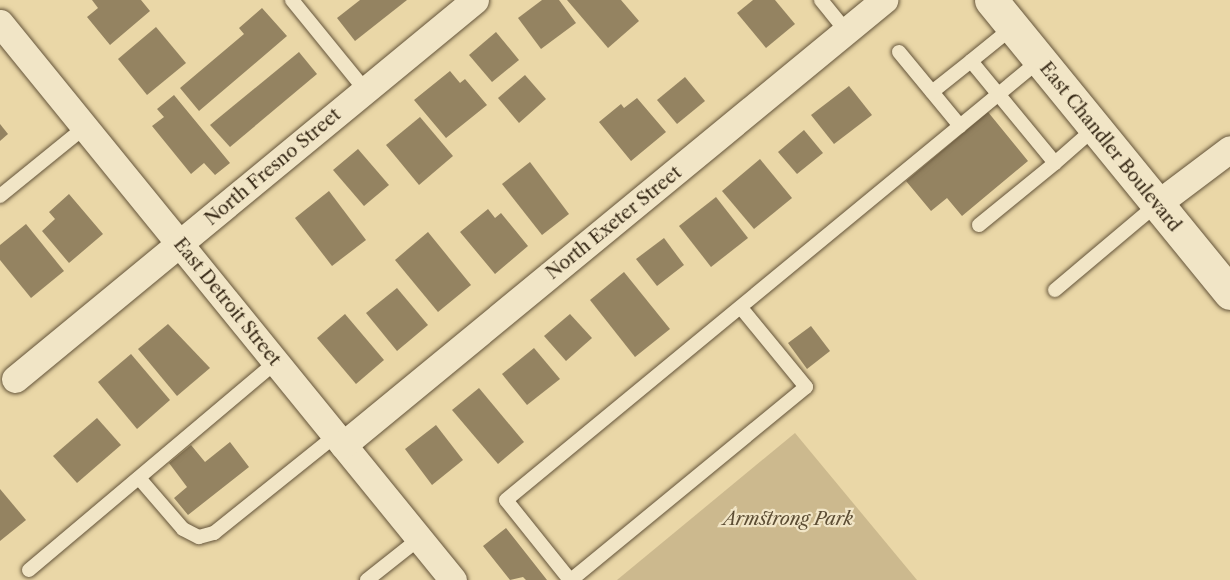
<!DOCTYPE html>
<style>
body{margin:0}
#map{position:relative;width:1230px;height:580px;overflow:hidden;background:#ead7a7;font-family:"Libre Caslon Text",serif}
div>[style]{position:absolute}
.green>*{inset:0;background:#ccb98e}
.building>*{inset:0;background:#948361}
.roads{filter:drop-shadow(0 0 2px #64543a) drop-shadow(0 0 2px #64543a)}
.lane>*{height:14px;margin:-7px;padding:0 7px;transform-origin:7px;border-radius:7px;background:#f1e5c6}
.street>*{height:27px;margin:-13.5px;padding:0 13.5px;transform-origin:13.5px;border-radius:13.5px;background:#f1e5c6}
.secondary>*{height:33px;margin:-16.5px;padding:0 16.5px;transform-origin:16.5px;border-radius:16.5px;background:#f1e5c6}
span{translate:-50% -50%;white-space:nowrap;text-align:center;line-height:1.15;-webkit-text-stroke:4.5px #f1e5c6;paint-order:stroke}
.street-label{font-size:18px;color:#372916}
.park-label{font-size:18px;color:#5c4d34;font-style:italic}
</style>
<div id="map">
<div class="green">
<i style="clip-path:polygon(795px 433px,917px 580px,617px 580px)"></i>
</div>
<div class="building">
<i style="clip-path:polygon(92px 0,141px 0,150px 11px,110px 45px,87px 17px,98px 8px)"></i>
<i style="clip-path:polygon(360px 0,407px 0,355px 41px,337px 18px)"></i>
<i style="clip-path:polygon(542px 0,559px 0,576px 23px,541px 49px,518px 18px)"></i>
<i style="clip-path:polygon(567px 0,621px 0,639px 21px,608px 48px)"></i>
<i style="clip-path:polygon(753px 0,775px 0,795px 24px,766px 48px,737px 13px)"></i>
<i style="clip-path:polygon(262px 8px,287px 36px,199px 111px,180px 88px,244px 34px,239px 28px)"></i>
<i style="clip-path:polygon(156px 27px,186px 63px,147px 95px,118px 59px)"></i>
<i style="clip-path:polygon(496px 32px,519px 60px,492px 82px,469px 55px)"></i>
<i style="clip-path:polygon(299px 52px,317px 74px,230px 147px,210px 125px)"></i>
<i style="clip-path:polygon(450px 71px,460px 83px,465px 79px,487px 105px,446px 138px,414px 100px)"></i>
<i style="clip-path:polygon(525px 75px,546px 99px,519px 123px,498px 98px)"></i>
<i style="clip-path:polygon(685px 77px,705px 101px,677px 124px,657px 100px)"></i>
<i style="clip-path:polygon(849px 86px,872px 115px,834px 144px,811px 115px)"></i>
<i style="clip-path:polygon(174px 95px,230px 163px,215px 175px,204px 163px,191px 174px,152px 126px,164px 117px,157px 109px)"></i>
<i style="clip-path:polygon(637px 98px,666px 132px,631px 161px,599px 122px,621px 104px,624px 108px)"></i>
<i style="clip-path:polygon(988px 112px,1028px 161px,962px 216px,947px 198px,931px 211px,906px 181px)"></i>
<i style="clip-path:polygon(420px 117px,453px 156px,419px 185px,386px 145px)"></i>
<i style="clip-path:polygon(0 124px,8px 134px,0 141px)"></i>
<i style="clip-path:polygon(804px 130px,823px 153px,797px 174px,778px 152px)"></i>
<i style="clip-path:polygon(358px 149px,389px 185px,364px 206px,333px 170px)"></i>
<i style="clip-path:polygon(760px 159px,792px 198px,754px 229px,722px 191px)"></i>
<i style="clip-path:polygon(530px 162px,569px 214px,542px 235px,502px 184px)"></i>
<i style="clip-path:polygon(329px 191px,366px 240px,332px 266px,295px 218px)"></i>
<i style="clip-path:polygon(69px 194px,103px 234px,69px 263px,42px 231px,55px 219px,49px 212px)"></i>
<i style="clip-path:polygon(716px 197px,748px 238px,711px 267px,679px 226px)"></i>
<i style="clip-path:polygon(488px 209px,495px 218px,501px 213px,528px 246px,495px 274px,460px 232px)"></i>
<i style="clip-path:polygon(26px 224px,64px 271px,31px 298px,0 260px,0 245px)"></i>
<i style="clip-path:polygon(428px 232px,471px 285px,438px 312px,395px 260px)"></i>
<i style="clip-path:polygon(664px 238px,684px 265px,657px 286px,636px 259px)"></i>
<i style="clip-path:polygon(624px 272px,670px 329px,635px 357px,590px 300px)"></i>
<i style="clip-path:polygon(397px 288px,428px 325px,397px 351px,366px 313px)"></i>
<i style="clip-path:polygon(345px 314px,384px 360px,356px 384px,317px 338px)"></i>
<i style="clip-path:polygon(570px 314px,592px 338px,566px 361px,544px 336px)"></i>
<i style="clip-path:polygon(168px 324px,210px 368px,177px 396px,138px 349px)"></i>
<i style="clip-path:polygon(811px 326px,830px 351px,807px 369px,788px 343px)"></i>
<i style="clip-path:polygon(534px 348px,560px 379px,527px 405px,502px 374px)"></i>
<i style="clip-path:polygon(131px 354px,170px 400px,137px 429px,98px 382px)"></i>
<i style="clip-path:polygon(479px 388px,524px 442px,498px 464px,452px 410px)"></i>
<i style="clip-path:polygon(97px 418px,121px 445px,77px 483px,53px 456px)"></i>
<i style="clip-path:polygon(436px 425px,463px 460px,432px 485px,405px 449px)"></i>
<i style="clip-path:polygon(230px 442px,249px 467px,188px 515px,174px 498px,187px 487px,169px 463px,191px 445px,205px 462px)"></i>
<i style="clip-path:polygon(0 489px,26px 520px,0 541px)"></i>
<i style="clip-path:polygon(506px 528px,547px 580px,526px 580px,523px 577px,510px 580px,483px 546px)"></i>
</div>
<div class="roads">
<div class="lane">
<i style="left:292px;top:0;width:117px;rotate:50.9deg"></i>
<i style="left:821px;top:0;width:40px;rotate:51deg"></i>
<i style="left:899px;top:52px;width:96px;rotate:50.5deg"></i>
<i style="left:932px;top:92px;width:50px;rotate:-38.5deg"></i>
<i style="left:1055px;top:163px;width:53px;rotate:-41.2deg"></i>
<i style="left:0;top:196px;width:109px;rotate:-39.1deg"></i>
<i style="left:979px;top:225px;width:98px;rotate:-39.2deg"></i>
<i style="left:1055px;top:163px;width:132px;rotate:-129.5deg"></i>
<i style="left:971px;top:61px;width:54px;rotate:-39deg"></i>
<i style="left:1055px;top:290px;width:133px;rotate:-40.1deg"></i>
<i style="left:139px;top:478px;width:67px;rotate:49.2deg"></i>
<i style="left:183px;top:529px;width:18px;rotate:27deg"></i>
<i style="left:199px;top:537px;width:16px;rotate:-15deg"></i>
<i style="left:214px;top:533px;width:155px;rotate:-38.7deg"></i>
<i style="left:29px;top:570px;width:323px;rotate:-40.1deg"></i>
<i style="left:367px;top:580px;width:66px;rotate:-38.3deg"></i>
<i style="left:570px;top:580px;width:102px;rotate:-128.7deg"></i>
<i style="left:506px;top:500px;width:692px;rotate:-39.49deg"></i>
<i style="left:571px;top:580px;width:304px;rotate:-39.4deg"></i>
<i style="left:806px;top:387px;width:102px;rotate:-129.4deg"></i>
</div>
<div class="street">
<i style="left:0;top:23px;width:718px;rotate:50.88deg"></i>
<i style="left:1157px;top:204px;width:91px;rotate:-37deg"></i>
<i style="left:15px;top:379px;width:596px;rotate:-39.49deg"></i>
<i style="left:343px;top:445px;width:701px;rotate:-39.44deg"></i>
</div>
<div class="secondary">
<i style="left:991px;top:0;width:378px;rotate:50.8deg"></i>
</div>
</div>
<div class="street-label">
<span style="left:1110px;top:147px;rotate:51deg">East Chandler Boulevard</span>
<span style="left:273px;top:167px;rotate:-40deg">North Fresno Street</span>
<span style="left:614px;top:223px;rotate:-39deg">North Exeter Street</span>
<span style="left:227px;top:302px;rotate:51deg">East Detroit Street</span>
</div>
<div class="park-label">
<span style="left:788px;top:519px">Armstrong Park</span>
</div>
</div>
